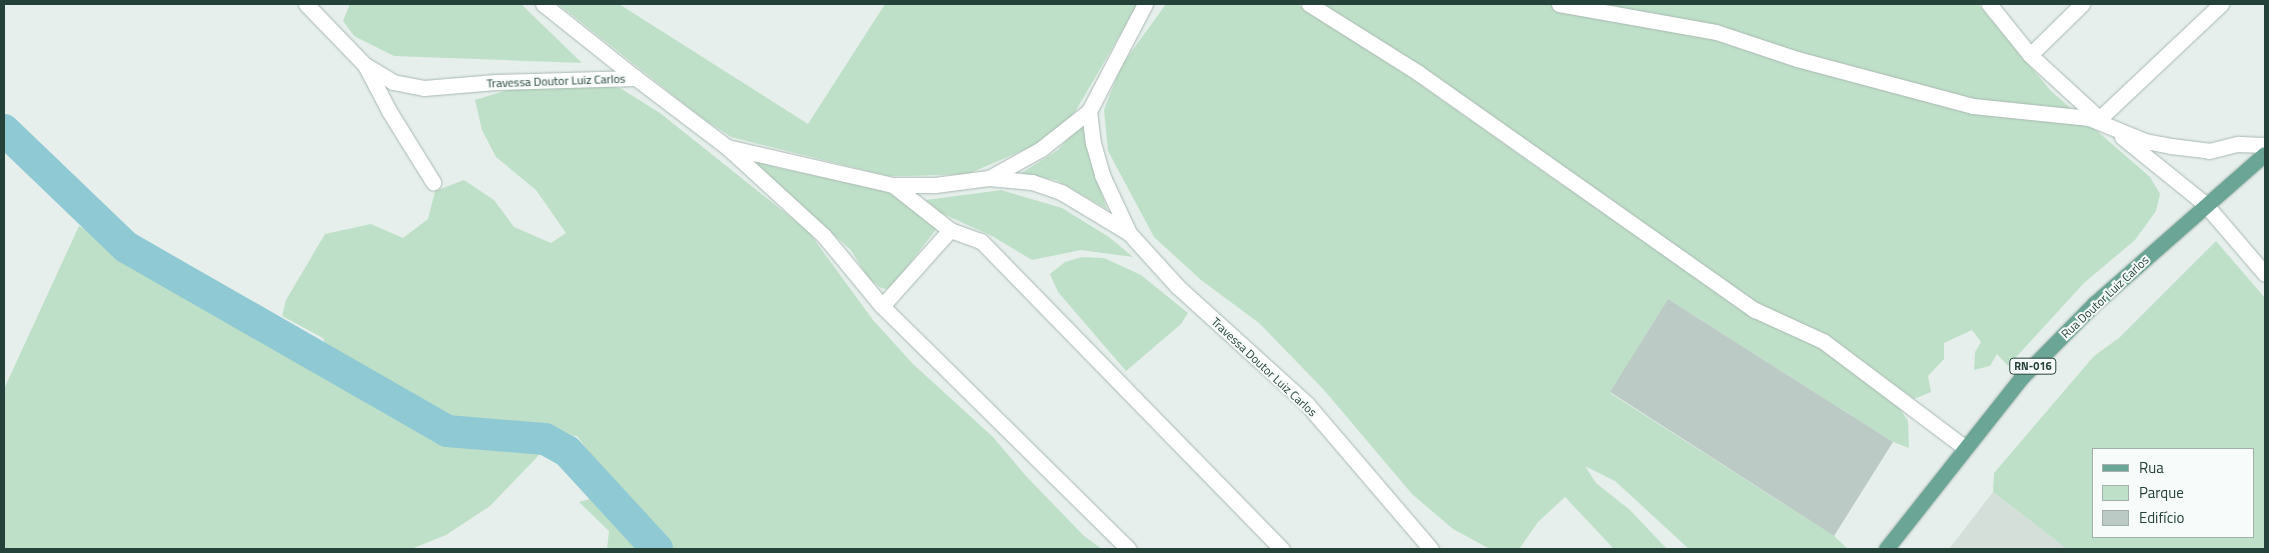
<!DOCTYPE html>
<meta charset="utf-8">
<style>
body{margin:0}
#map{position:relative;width:2269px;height:553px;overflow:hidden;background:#e6efeb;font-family:"Titillium Web",sans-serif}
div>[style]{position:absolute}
.built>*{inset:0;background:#d4dfda}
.green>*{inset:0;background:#bfe0c8}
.river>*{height:32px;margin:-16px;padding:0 16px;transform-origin:16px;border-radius:16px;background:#8ec9d4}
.building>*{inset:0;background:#bbcac4}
.roads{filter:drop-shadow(0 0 1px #a8b8b2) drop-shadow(0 0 1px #a8b8b2)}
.minor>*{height:15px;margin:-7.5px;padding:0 7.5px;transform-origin:7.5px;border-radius:7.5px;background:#fff}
.major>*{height:15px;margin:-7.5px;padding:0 7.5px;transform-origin:7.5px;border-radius:7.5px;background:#6aa596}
span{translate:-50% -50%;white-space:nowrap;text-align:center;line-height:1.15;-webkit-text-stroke:4px #f7fbf9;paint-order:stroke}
.shield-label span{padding:1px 4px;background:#f7fbf9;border:1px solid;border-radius:4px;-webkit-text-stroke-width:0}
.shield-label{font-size:11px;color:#24423a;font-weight:700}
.street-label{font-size:12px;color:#24423a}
.frame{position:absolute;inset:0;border:5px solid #24423a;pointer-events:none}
.legend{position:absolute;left:2092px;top:448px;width:162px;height:90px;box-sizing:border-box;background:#f7fbf9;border:1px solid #a3b1ad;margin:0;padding:6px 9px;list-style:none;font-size:15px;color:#24423a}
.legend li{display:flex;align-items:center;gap:10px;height:25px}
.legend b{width:25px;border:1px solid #a3b1ad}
</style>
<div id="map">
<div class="built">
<i style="clip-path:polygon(1993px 492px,2067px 549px,1949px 549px)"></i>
</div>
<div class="green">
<i style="clip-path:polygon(350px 4px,521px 4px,582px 63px,394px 56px,354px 36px,343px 21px)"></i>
<i style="clip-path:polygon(558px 4px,619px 4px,808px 124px,885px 4px,1138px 4px,1065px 129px,1049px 139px,968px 174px,909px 176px,888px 176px,731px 137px,702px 118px)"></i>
<i style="clip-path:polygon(1166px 4px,1297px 4px,1414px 80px,1558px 182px,1838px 356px,1894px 400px,1908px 421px,1909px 448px,1893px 442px,1668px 299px,1610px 393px,1834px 536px,1848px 549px,1689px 549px,1615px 481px,1585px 466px,1596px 483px,1630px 510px,1667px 549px,1614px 549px,1565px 497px,1538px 522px,1519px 549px,1490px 549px,1453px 529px,1412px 494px,1324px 390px,1259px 323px,1201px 280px,1154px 237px,1108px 151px,1104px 110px,1121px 66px)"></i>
<i style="clip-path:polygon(1316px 4px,1978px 4px,2051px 91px,2150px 177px,2160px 194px,2156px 211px,2135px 240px,2084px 283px,2008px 366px,1997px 354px,1990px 366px,1974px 370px,1975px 352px,1981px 342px,1972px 330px,1944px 343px,1944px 359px,1928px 376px,1931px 392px,1914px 399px,1843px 347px,1757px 303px)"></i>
<i style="clip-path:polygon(599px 85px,620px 88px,660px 113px,808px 231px,873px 320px,913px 364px,993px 437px,1026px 476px,1084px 536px,1102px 549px,666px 549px,629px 508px,577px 436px,454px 427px,344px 363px,327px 348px,323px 338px,282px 316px,286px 300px,325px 234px,371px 224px,403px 238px,428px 219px,435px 191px,464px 180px,494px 200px,514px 227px,551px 243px,566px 233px,536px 190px,496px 157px,482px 130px,475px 100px,521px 86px)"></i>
<i style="clip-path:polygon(1085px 119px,1099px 185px,1107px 209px,1056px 180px,1020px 174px,1058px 150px)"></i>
<i style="clip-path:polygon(743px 156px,778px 168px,886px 190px,937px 228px,894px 284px,887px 289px,881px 288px,868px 278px,851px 250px)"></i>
<i style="clip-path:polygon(1001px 190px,1062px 208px,1109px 237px,1133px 257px,1081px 250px,1032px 260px,992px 236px,941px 213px,926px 200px)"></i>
<i style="clip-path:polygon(79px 226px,448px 440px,544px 450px,490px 506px,446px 535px,411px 549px,4px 549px,4px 389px)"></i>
<i style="clip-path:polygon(evenodd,2216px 241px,2265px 298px,2265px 549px,2067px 549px,1993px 492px,1994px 473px,2094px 356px,2119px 338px,2216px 241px,2093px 449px,2253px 449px,2253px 537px,2093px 537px,2093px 449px)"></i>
<i style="clip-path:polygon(1082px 257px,1104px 258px,1141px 275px,1188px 313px,1181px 324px,1126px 371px,1058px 292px,1050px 274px,1065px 262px)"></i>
<i style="clip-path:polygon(594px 498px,631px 536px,644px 549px,607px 549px,609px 531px,579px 502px)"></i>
</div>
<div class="river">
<i style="left:4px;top:130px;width:169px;rotate:43.8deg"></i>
<i style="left:126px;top:247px;width:370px;rotate:29.8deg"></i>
<i style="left:447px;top:431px;width:98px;rotate:4.7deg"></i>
<i style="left:545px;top:439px;width:25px;rotate:29deg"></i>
<i style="left:567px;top:451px;width:133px;rotate:47.4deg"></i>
</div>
<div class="building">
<i style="clip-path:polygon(1668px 299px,1893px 442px,1834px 536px,1610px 392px)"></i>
</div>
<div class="roads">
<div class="minor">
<i style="left:306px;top:4px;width:85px;rotate:46deg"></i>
<i style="left:365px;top:65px;width:52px;rotate:62.4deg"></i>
<i style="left:389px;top:111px;width:84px;rotate:58.2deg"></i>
<i style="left:543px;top:4px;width:119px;rotate:38.5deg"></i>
<i style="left:1309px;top:4px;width:128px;rotate:32.2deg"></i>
<i style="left:1417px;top:72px;width:413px;rotate:35.2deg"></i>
<i style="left:1755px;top:310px;width:75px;rotate:24.5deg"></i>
<i style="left:1823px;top:341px;width:176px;rotate:36.9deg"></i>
<i style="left:1559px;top:4px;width:159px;rotate:10.1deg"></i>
<i style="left:1716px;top:32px;width:85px;rotate:18.4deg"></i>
<i style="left:1797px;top:59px;width:182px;rotate:15deg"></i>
<i style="left:1973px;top:106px;width:117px;rotate:5.9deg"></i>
<i style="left:2089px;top:118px;width:61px;rotate:22.3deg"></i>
<i style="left:2145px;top:141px;width:26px;rotate:11deg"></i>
<i style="left:2171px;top:146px;width:38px;rotate:7deg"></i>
<i style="left:2209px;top:151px;width:30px;rotate:-14deg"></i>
<i style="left:2238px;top:144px;width:27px;rotate:2deg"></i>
<i style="left:1989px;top:4px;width:65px;rotate:51.2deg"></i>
<i style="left:2030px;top:55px;width:98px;rotate:42.5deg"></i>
<i style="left:2030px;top:55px;width:73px;rotate:-44.4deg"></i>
<i style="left:365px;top:65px;width:33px;rotate:31deg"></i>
<i style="left:393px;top:82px;width:32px;rotate:11deg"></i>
<i style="left:424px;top:88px;width:72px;rotate:-4.8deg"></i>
<i style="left:496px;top:82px;width:140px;rotate:-1.6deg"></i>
<i style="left:636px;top:78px;width:114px;rotate:37.2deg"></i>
<i style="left:727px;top:147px;width:170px;rotate:12.9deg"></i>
<i style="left:893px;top:185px;width:42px"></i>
<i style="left:935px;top:185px;width:54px;rotate:-7.4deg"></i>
<i style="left:989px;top:178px;width:60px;rotate:-29.1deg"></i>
<i style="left:1041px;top:149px;width:61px;rotate:-38.4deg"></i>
<i style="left:1089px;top:111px;width:121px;rotate:-62.4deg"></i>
<i style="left:1089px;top:111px;width:32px;rotate:83deg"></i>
<i style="left:1093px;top:143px;width:33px;rotate:74deg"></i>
<i style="left:1102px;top:175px;width:64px;rotate:65deg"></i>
<i style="left:1129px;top:233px;width:72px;rotate:47.8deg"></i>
<i style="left:1177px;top:286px;width:176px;rotate:42.2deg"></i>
<i style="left:1307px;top:404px;width:191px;rotate:49.5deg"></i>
<i style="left:2099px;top:119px;width:168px;rotate:-43.3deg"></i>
<i style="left:2122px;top:137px;width:107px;rotate:38.9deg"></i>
<i style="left:2205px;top:204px;width:92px;rotate:49.4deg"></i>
<i style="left:728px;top:148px;width:130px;rotate:42.5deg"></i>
<i style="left:824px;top:236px;width:91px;rotate:50.4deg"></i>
<i style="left:882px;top:306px;width:346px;rotate:44.6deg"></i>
<i style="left:989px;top:178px;width:43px;rotate:5.3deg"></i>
<i style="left:1032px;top:182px;width:31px;rotate:19deg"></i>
<i style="left:1061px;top:192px;width:79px;rotate:31.1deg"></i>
<i style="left:893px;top:185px;width:73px;rotate:38.3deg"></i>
<i style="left:950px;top:230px;width:33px;rotate:20deg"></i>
<i style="left:981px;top:241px;width:431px;rotate:45.7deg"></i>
<i style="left:882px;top:306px;width:102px;rotate:-48.2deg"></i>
</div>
<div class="major">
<i style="left:1886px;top:549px;width:219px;rotate:-51.7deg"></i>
<i style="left:2022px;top:377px;width:103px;rotate:-45.4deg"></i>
<i style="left:2094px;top:304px;width:227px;rotate:-41.3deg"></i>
</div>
</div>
<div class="shield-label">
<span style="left:2033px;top:366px">RN-016</span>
</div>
<div class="street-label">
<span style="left:556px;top:81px;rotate:-2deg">Travessa Doutor Luiz Carlos</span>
<span style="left:2105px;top:297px;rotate:-43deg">Rua Doutor Luiz Carlos</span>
<span style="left:1264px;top:367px;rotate:43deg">Travessa Doutor Luiz Carlos</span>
</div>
<div class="frame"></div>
<ul class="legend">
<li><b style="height:6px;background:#6aa596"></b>Rua</li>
<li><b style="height:14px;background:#bfe0c8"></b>Parque</li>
<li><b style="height:14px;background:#bbcac4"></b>Edifício</li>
</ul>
</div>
